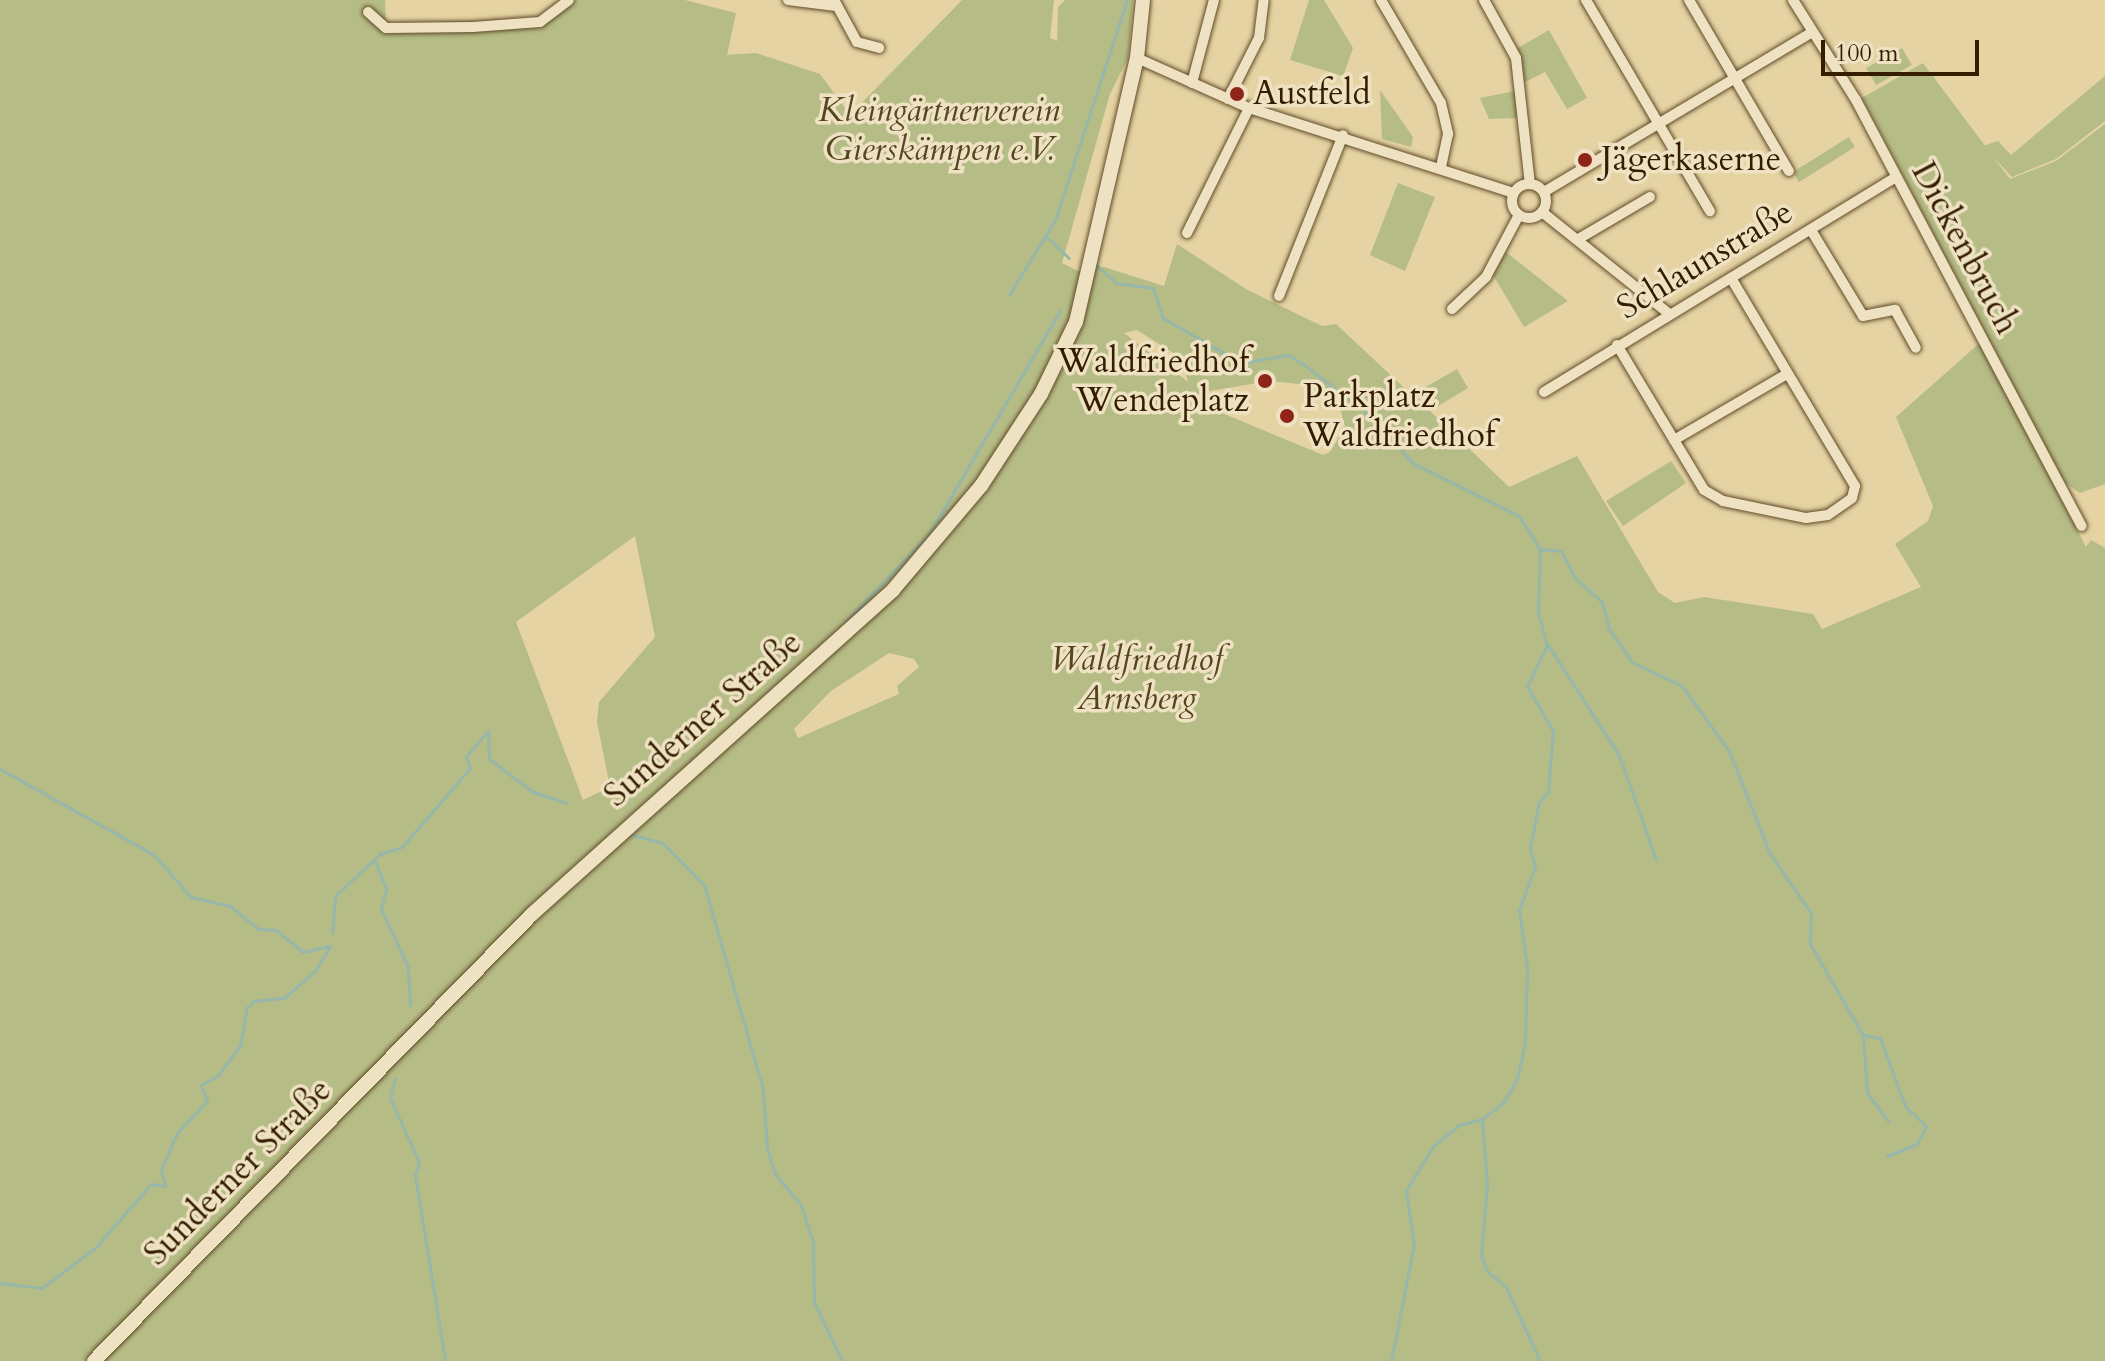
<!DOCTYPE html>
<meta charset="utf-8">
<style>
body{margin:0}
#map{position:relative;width:2105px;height:1361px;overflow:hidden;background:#e5d3a3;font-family:Cardo,serif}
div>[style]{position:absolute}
.green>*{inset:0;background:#b5bc85}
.stream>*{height:3px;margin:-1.5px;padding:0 1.5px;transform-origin:1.5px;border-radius:1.5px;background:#96b7aa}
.roads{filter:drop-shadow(0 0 2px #614b29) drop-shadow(0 0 2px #614b29)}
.minor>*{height:10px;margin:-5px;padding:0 5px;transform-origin:5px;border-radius:5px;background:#eee2c3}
.minor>.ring{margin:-5px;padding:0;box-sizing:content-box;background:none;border:10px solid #eee2c3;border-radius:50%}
.secondary>*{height:14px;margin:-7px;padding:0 7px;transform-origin:7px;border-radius:7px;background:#eee2c3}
.dots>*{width:22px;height:22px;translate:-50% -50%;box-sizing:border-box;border:4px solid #eee2c3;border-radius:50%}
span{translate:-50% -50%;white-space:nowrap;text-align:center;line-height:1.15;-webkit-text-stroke:7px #eee2c3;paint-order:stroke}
.poi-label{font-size:34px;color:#351e00}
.left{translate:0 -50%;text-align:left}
.right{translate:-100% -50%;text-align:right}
.park-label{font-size:34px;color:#554621;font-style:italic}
.street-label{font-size:34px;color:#351e00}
.scale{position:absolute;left:1821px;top:40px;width:158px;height:36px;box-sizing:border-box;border:4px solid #351e00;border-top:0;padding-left:10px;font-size:24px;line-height:28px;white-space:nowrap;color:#351e00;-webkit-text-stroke:6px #eee2c3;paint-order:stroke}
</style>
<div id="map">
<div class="green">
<i style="clip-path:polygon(evenodd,0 0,385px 0,386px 23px,540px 19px,571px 0,685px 0,736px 13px,727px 55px,756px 53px,820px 74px,850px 115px,962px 0,1054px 0,1050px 38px,1057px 41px,1058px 7px,1065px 0,1133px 0,1128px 58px,1110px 94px,1062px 263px,1078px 271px,1104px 267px,1164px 286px,1177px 244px,1246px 289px,1322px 326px,1336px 324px,1412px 395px,1457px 369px,1468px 388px,1430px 411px,1509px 487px,1577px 456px,1658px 592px,1675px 603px,1704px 597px,1813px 614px,1822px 629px,1921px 587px,1895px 544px,1928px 521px,1933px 506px,1896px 417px,1982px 341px,2086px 547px,2091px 540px,2105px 548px,2105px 1361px,0 1361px,0 0,1137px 330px,1183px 359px,1188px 382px,1124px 333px,1137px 330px,0 0,1269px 381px,1308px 385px,1340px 408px,1345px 427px,1330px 452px,1323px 455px,1222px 413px,1204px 392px,1269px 381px,0 0,635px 536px,655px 637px,599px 702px,597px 722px,610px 787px,583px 800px,516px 622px,635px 536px,0 0,889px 653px,914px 659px,919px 667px,897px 686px,899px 694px,798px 738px,794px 729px,831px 691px,889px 653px)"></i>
<i style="clip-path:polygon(1309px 0,1324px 0,1353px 48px,1343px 76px,1290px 60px)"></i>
<i style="clip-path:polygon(1549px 30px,1587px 98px,1567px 109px,1545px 72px,1523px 83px,1518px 48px)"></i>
<i style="clip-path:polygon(1902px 48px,1912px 65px,1876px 85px,1866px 68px)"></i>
<i style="clip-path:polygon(1923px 63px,2010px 179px,2056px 161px,2105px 124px,2105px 484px,2080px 493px,2065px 483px,1862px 98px)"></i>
<i style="clip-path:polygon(2105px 76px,2105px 121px,2056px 159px,2012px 177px,1983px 146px,1998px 141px,2011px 155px)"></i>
<i style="clip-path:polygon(1380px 90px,1413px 137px,1411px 147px,1382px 139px)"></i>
<i style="clip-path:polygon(1515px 91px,1517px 118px,1489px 119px,1480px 98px)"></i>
<i style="clip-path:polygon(1849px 137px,1855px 147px,1799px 182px,1793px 172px)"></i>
<i style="clip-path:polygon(1398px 183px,1435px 197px,1405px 271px,1370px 255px)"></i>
<i style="clip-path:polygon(1506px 252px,1568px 301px,1524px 327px,1493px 275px)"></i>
<i style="clip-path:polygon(1671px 461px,1686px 483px,1623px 526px,1606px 501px)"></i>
</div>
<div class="stream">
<i style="left:1047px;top:237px;width:30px;rotate:44deg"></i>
<i style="left:1096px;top:265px;width:28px;rotate:41deg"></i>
<i style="left:1117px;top:283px;width:36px;rotate:8deg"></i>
<i style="left:1153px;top:288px;width:32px;rotate:72deg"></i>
<i style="left:1163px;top:318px;width:88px;rotate:30.1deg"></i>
<i style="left:1009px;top:295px;width:88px;rotate:-58.5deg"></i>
<i style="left:1055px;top:220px;width:231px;rotate:-71.9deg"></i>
<i style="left:1241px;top:363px;width:48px;rotate:-9.7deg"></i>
<i style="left:1288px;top:355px;width:17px;rotate:31deg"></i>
<i style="left:1303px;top:364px;width:74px;rotate:37.3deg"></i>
<i style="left:1362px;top:409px;width:76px;rotate:46.6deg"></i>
<i style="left:1414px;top:464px;width:117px;rotate:26.3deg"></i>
<i style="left:1519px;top:516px;width:39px;rotate:58deg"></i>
<i style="left:1540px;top:549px;width:63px;rotate:91.8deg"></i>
<i style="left:1538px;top:612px;width:34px;rotate:75deg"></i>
<i style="left:1547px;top:645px;width:46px;rotate:116deg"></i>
<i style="left:1527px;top:686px;width:52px;rotate:60deg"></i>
<i style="left:1553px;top:731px;width:61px;rotate:94.7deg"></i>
<i style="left:1548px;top:792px;width:13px;rotate:132deg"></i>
<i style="left:1539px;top:802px;width:47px;rotate:101.1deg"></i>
<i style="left:1530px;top:848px;width:20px;rotate:75deg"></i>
<i style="left:1535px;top:867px;width:46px;rotate:110.4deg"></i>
<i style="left:1519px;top:910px;width:59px;rotate:82.1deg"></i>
<i style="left:1527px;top:968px;width:74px;rotate:91.5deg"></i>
<i style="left:1525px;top:1042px;width:38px;rotate:102deg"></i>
<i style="left:1517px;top:1079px;width:28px;rotate:120deg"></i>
<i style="left:1503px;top:1103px;width:26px;rotate:143deg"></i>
<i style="left:1482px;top:1119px;width:24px;rotate:165deg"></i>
<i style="left:1459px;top:1125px;width:33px;rotate:141deg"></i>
<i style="left:1433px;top:1146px;width:52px;rotate:121deg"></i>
<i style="left:1406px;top:1191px;width:54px;rotate:81.4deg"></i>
<i style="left:1414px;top:1244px;width:119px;rotate:101.1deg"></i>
<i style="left:1541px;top:549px;width:20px;rotate:6deg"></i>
<i style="left:1561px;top:551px;width:29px;rotate:63deg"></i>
<i style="left:1574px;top:577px;width:38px;rotate:42deg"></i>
<i style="left:1602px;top:602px;width:28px;rotate:75deg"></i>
<i style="left:1609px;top:629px;width:40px;rotate:55.1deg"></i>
<i style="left:1632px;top:662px;width:55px;rotate:25.6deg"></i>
<i style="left:1682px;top:686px;width:80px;rotate:54.1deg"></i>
<i style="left:1729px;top:751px;width:111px;rotate:68.3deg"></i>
<i style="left:1770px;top:854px;width:72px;rotate:55.2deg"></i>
<i style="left:1811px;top:913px;width:31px;rotate:92deg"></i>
<i style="left:1810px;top:944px;width:105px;rotate:59.8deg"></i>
<i style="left:1863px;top:1035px;width:58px;rotate:86.1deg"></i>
<i style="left:1867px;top:1093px;width:35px;rotate:53deg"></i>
<i style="left:845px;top:622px;width:122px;rotate:-46.3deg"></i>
<i style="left:929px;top:534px;width:259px;rotate:-59.6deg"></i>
<i style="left:1548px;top:645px;width:131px;rotate:57.2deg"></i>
<i style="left:1619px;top:755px;width:111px;rotate:70.6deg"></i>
<i style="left:0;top:769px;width:175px;rotate:29.1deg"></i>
<i style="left:153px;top:854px;width:57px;rotate:48.5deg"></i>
<i style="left:191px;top:897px;width:40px;rotate:13deg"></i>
<i style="left:230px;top:906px;width:36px;rotate:39deg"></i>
<i style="left:258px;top:929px;width:18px;rotate:3deg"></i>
<i style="left:276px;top:930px;width:35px;rotate:39deg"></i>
<i style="left:303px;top:952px;width:28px;rotate:-13deg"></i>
<i style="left:629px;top:834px;width:35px;rotate:15deg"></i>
<i style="left:663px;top:843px;width:59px;rotate:45.7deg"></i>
<i style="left:704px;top:885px;width:213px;rotate:73.9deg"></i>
<i style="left:763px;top:1090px;width:59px;rotate:86.1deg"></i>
<i style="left:767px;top:1149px;width:26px;rotate:72deg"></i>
<i style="left:775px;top:1174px;width:40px;rotate:50deg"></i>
<i style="left:801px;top:1205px;width:38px;rotate:72deg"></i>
<i style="left:813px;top:1241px;width:61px;rotate:89.1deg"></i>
<i style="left:814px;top:1302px;width:65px;rotate:64.6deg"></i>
<i style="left:374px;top:859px;width:32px;rotate:68deg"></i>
<i style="left:386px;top:889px;width:21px;rotate:104deg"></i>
<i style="left:381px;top:909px;width:64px;rotate:65deg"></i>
<i style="left:408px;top:967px;width:38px;rotate:87deg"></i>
<i style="left:332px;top:933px;width:37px;rotate:-85deg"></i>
<i style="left:335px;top:896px;width:62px;rotate:-43deg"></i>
<i style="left:380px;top:854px;width:23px;rotate:-18deg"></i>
<i style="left:402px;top:847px;width:104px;rotate:-49.3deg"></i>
<i style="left:470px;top:768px;width:12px;rotate:-110deg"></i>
<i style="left:466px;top:757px;width:34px;rotate:-50deg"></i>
<i style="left:488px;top:731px;width:28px;rotate:88deg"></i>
<i style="left:489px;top:759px;width:55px;rotate:36.9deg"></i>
<i style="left:533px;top:792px;width:35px;rotate:18deg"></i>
<i style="left:1864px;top:1035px;width:16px;rotate:11deg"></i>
<i style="left:1880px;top:1038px;width:72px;rotate:69.8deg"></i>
<i style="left:1905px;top:1106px;width:29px;rotate:44deg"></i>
<i style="left:1926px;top:1126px;width:20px;rotate:117deg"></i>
<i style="left:1917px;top:1144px;width:32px;rotate:158deg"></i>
<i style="left:395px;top:1078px;width:21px;rotate:104deg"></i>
<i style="left:390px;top:1098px;width:70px;rotate:65.6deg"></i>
<i style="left:419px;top:1162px;width:14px;rotate:107deg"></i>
<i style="left:415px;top:1175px;width:188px;rotate:80.8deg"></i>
<i style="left:1482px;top:1119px;width:65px;rotate:85.6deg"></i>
<i style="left:1487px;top:1184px;width:71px;rotate:94.8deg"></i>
<i style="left:1481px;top:1255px;width:17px;rotate:69deg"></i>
<i style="left:1487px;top:1271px;width:25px;rotate:40deg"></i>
<i style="left:1506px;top:1287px;width:81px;rotate:65.3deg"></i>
<i style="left:0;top:1283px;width:42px;rotate:6.8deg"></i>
<i style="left:42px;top:1288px;width:68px;rotate:-37.2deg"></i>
<i style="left:96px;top:1247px;width:84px;rotate:-48.9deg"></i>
<i style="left:151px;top:1184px;width:14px;rotate:8deg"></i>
<i style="left:165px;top:1186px;width:16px;rotate:-104deg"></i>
<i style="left:161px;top:1170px;width:40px;rotate:-66.6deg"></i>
<i style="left:177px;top:1133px;width:44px;rotate:-46.8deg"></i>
<i style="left:207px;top:1101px;width:17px;rotate:-111deg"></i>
<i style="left:201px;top:1085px;width:20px;rotate:-30deg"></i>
<i style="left:218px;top:1075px;width:36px;rotate:-53deg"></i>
<i style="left:240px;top:1046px;width:39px;rotate:-80deg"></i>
<i style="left:247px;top:1008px;width:10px;rotate:-45deg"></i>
<i style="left:254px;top:1001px;width:30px;rotate:-6deg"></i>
<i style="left:284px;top:998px;width:41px;rotate:-41.1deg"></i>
<i style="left:315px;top:971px;width:29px;rotate:-59deg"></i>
</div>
<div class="roads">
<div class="minor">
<i style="left:788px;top:0;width:48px;rotate:7.1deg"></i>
<i style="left:834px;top:0;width:48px;rotate:61.3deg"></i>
<i style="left:857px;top:42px;width:23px;rotate:15deg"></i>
<i style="left:1381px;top:0;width:119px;rotate:59.8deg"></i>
<i style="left:1441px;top:103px;width:32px;rotate:77deg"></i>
<i style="left:1448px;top:134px;width:34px;rotate:102deg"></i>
<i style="left:1484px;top:0;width:66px;rotate:61.1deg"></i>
<i style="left:1516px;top:58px;width:127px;rotate:83.7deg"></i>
<i style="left:1586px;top:0;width:245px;rotate:59.6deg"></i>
<i style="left:1689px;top:0;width:198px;rotate:59.7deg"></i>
<i style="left:1793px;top:0;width:118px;rotate:57.8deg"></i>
<i style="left:1856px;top:100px;width:482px;rotate:62.1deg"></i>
<i style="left:368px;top:12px;width:24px;rotate:42deg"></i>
<i style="left:386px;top:28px;width:87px;rotate:-0.7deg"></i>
<i style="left:473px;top:27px;width:67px;rotate:-4.3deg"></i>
<i style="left:540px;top:22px;width:36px;rotate:-37deg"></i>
<i style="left:1137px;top:58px;width:123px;rotate:24.1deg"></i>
<i style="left:1249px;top:108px;width:278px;rotate:17.8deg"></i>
<i style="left:1192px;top:83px;width:86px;rotate:-75.2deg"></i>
<i style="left:1228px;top:99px;width:68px;rotate:-63.1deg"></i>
<i style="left:1259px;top:38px;width:38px;rotate:-83deg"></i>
<i class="ring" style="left:1512px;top:184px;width:24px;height:24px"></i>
<i style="left:1544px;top:192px;width:312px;rotate:-30.8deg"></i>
<i style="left:1542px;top:212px;width:161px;rotate:38.7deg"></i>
<i style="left:1811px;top:230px;width:100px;rotate:58.8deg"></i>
<i style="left:1863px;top:316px;width:33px;rotate:-11deg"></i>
<i style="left:1895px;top:310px;width:43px;rotate:61.1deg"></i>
<i style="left:1187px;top:233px;width:140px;rotate:-63.6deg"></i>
<i style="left:1580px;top:238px;width:81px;rotate:-30.4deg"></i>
<i style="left:1279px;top:296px;width:173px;rotate:-68.3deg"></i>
<i style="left:1452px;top:309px;width:47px;rotate:-43.3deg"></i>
<i style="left:1486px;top:277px;width:70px;rotate:-62deg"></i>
<i style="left:1617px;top:345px;width:169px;rotate:59deg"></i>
<i style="left:1704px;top:490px;width:22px;rotate:30deg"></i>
<i style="left:1723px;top:501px;width:85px;rotate:11.6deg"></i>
<i style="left:1806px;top:518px;width:22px;rotate:-8deg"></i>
<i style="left:1828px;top:515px;width:29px;rotate:-35deg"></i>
<i style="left:1852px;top:498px;width:12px;rotate:-76deg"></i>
<i style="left:1855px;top:486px;width:242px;rotate:-120.8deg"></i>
<i style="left:1544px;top:392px;width:412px;rotate:-31.4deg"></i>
<i style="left:1674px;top:440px;width:131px;rotate:-30.3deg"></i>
</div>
<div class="secondary">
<i style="left:94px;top:1361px;width:624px;rotate:-45.58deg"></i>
<i style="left:531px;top:915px;width:486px;rotate:-41.9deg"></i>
<i style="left:893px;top:590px;width:136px;rotate:-49.8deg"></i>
<i style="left:981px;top:486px;width:110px;rotate:-56.9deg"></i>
<i style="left:1041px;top:394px;width:80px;rotate:-64.1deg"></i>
<i style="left:1076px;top:322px;width:271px;rotate:-77deg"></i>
<i style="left:1137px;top:58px;width:58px;rotate:-84.1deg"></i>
</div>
</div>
<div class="dots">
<i style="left:1237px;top:94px;background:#8f2418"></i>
<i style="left:1585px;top:160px;background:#8f2418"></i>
<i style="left:1265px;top:381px;background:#8f2418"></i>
<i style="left:1287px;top:416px;background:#8f2418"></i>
</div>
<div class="poi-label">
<span class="left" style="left:1253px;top:94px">Austfeld</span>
<span class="left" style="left:1601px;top:160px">Jägerkaserne</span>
<span class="right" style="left:1249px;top:381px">Waldfriedhof<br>Wendeplatz</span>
<span class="left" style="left:1303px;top:416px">Parkplatz<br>Waldfriedhof</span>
</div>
<div class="park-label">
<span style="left:939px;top:130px">Kleingärtnerverein<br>Gierskämpen e.V.</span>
<span style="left:1137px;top:679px">Waldfriedhof<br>Arnsberg</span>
</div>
<div class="street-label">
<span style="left:1965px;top:248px;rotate:62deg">Dickenbruch</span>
<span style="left:1705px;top:260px;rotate:-31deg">Schlaunstraße</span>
<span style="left:703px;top:719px;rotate:-41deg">Sunderner Straße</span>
<span style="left:238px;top:1172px;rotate:-45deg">Sunderner Straße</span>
</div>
<div class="scale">100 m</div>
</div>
